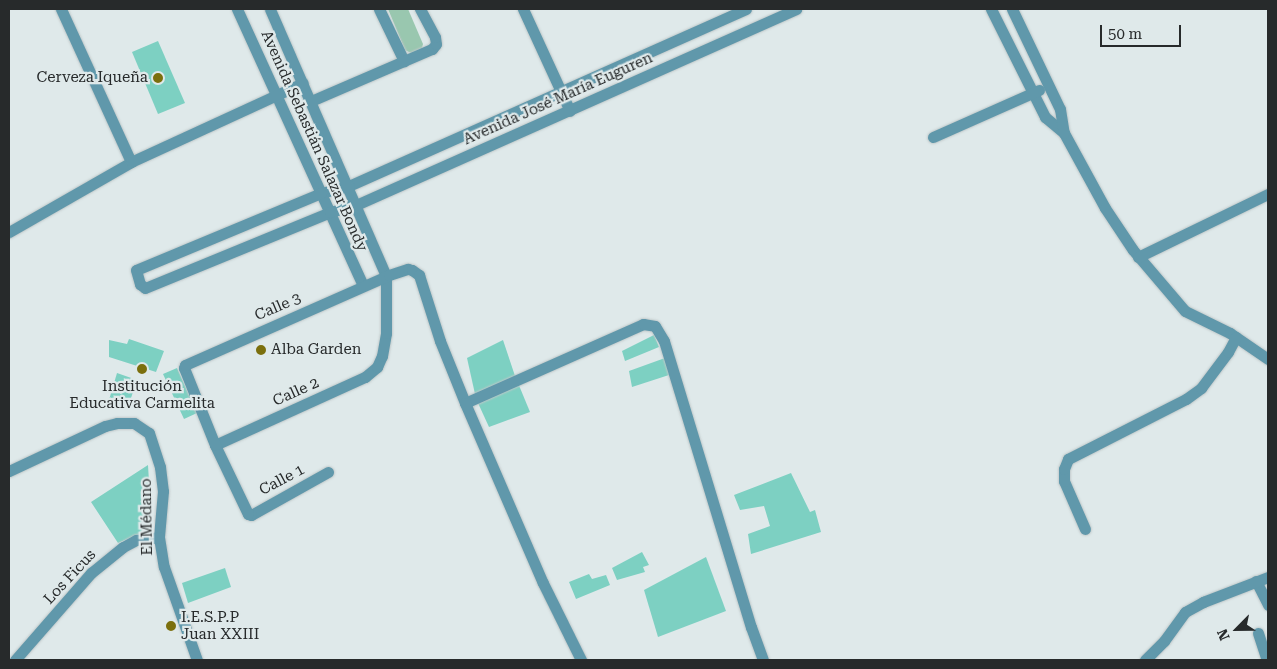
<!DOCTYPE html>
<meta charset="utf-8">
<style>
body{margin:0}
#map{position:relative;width:1277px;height:669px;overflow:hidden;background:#dfe9ea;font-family:"Roboto Serif",serif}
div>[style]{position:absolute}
.green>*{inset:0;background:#99c7af}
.building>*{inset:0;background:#7dd0c2}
.roads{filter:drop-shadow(0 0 1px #bec7c8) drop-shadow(0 0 1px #bec7c8)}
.minor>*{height:11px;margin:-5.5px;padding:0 5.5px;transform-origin:5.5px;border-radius:5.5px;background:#6098ab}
.dots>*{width:14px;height:14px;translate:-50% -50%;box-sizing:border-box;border:2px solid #dfe9ea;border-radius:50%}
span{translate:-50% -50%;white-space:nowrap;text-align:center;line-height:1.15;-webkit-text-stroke:4.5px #dfe9ea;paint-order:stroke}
.poi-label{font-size:15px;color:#272a2b}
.right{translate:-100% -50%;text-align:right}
.left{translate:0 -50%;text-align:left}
.street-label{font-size:15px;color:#272a2b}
.frame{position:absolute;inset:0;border:10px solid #272a2b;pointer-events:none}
.north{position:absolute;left:1212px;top:604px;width:50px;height:50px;-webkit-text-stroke:4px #dfe9ea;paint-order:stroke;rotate:247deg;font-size:14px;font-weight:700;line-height:20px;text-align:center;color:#272a2b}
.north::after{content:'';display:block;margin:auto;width:18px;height:22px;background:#272a2b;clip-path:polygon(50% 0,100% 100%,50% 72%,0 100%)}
.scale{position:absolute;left:1100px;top:25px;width:81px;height:22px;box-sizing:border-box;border:2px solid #272a2b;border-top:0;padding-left:6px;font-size:15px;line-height:18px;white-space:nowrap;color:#272a2b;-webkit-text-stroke:4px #dfe9ea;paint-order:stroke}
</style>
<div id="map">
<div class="green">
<i style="clip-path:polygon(388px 9px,408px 9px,423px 44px,422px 48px,411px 53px,405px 50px)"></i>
</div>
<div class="building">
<i style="clip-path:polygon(158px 41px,185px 103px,158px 114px,132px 52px)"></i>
<i style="clip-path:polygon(654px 335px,659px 347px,625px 361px,622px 351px)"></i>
<i style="clip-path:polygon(129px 339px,164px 351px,156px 372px,109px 357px,109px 340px,127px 344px)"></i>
<i style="clip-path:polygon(503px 340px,515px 376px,475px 394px,467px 358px)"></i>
<i style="clip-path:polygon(665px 358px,669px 375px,632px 387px,629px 371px)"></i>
<i style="clip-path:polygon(177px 368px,197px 413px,184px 419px,163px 374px)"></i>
<i style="clip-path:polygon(117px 373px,137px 380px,128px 407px,109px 400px)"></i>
<i style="clip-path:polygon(518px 383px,530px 412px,489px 427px,478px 403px)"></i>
<i style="clip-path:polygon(148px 465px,152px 532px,139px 534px,118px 543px,91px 502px)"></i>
<i style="clip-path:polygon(791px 473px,810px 512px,815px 510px,821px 532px,751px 554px,748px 534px,770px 526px,764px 506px,740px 510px,734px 495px)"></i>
<i style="clip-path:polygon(642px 552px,649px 565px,643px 567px,645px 572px,617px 580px,612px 568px)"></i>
<i style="clip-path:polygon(706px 557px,726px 611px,658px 637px,644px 590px)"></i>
<i style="clip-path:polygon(225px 568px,231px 587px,188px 603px,182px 583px)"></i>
<i style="clip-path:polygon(589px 574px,592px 579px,606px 575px,610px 585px,576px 599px,569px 582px)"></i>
</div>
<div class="roads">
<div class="minor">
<i style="left:61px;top:9px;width:168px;rotate:65.4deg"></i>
<i style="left:237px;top:9px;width:304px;rotate:65.5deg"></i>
<i style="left:379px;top:9px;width:58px;rotate:64.3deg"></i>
<i style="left:523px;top:9px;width:112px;rotate:65.3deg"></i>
<i style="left:746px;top:9px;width:435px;rotate:156deg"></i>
<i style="left:349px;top:186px;width:29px;rotate:166deg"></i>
<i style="left:321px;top:193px;width:200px;rotate:157.4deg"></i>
<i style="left:136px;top:270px;width:15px;rotate:74deg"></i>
<i style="left:140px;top:284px;width:6px;rotate:39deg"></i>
<i style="left:145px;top:288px;width:200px;rotate:-22.3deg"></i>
<i style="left:330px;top:212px;width:27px;rotate:-15deg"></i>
<i style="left:356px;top:205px;width:482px;rotate:-24deg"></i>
<i style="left:991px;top:9px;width:121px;rotate:63.4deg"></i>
<i style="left:1045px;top:117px;width:25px;rotate:40deg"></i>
<i style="left:1064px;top:133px;width:85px;rotate:61.3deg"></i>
<i style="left:1105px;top:208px;width:50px;rotate:56.3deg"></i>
<i style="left:1133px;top:250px;width:80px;rotate:49.6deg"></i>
<i style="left:1185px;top:311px;width:50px;rotate:26.1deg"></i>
<i style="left:1230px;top:333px;width:46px;rotate:34.4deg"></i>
<i style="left:1012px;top:9px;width:111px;rotate:64.4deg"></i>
<i style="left:1060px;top:109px;width:24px;rotate:81deg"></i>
<i style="left:311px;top:101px;width:132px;rotate:-23.3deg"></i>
<i style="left:432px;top:49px;width:6px;rotate:-51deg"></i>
<i style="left:436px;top:44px;width:7px;rotate:-98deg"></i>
<i style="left:435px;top:37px;width:32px;rotate:-118deg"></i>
<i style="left:933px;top:137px;width:116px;rotate:-23.9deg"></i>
<i style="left:9px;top:232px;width:141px;rotate:-29.8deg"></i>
<i style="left:131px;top:162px;width:189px;rotate:-24.7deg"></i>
<i style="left:1138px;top:257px;width:144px;rotate:-25.9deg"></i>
<i style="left:465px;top:403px;width:195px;rotate:-23.9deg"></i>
<i style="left:643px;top:324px;width:12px;rotate:9deg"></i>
<i style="left:655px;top:326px;width:17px;rotate:59deg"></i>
<i style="left:664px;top:341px;width:299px;rotate:73.1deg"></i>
<i style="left:751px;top:627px;width:35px;rotate:70deg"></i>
<i style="left:215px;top:445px;width:165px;rotate:-24.4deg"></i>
<i style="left:365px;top:377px;width:16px;rotate:-40deg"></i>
<i style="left:377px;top:367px;width:12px;rotate:-66deg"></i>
<i style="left:382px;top:356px;width:23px;rotate:-80deg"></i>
<i style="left:386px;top:333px;width:57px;rotate:-90deg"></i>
<i style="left:386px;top:276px;width:291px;rotate:-113.5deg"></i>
<i style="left:9px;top:471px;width:106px;rotate:-25.1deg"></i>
<i style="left:105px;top:426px;width:12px;rotate:-14deg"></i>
<i style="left:117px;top:423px;width:17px"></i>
<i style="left:134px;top:423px;width:18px;rotate:34deg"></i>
<i style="left:149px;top:433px;width:36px;rotate:72deg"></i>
<i style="left:160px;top:467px;width:24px;rotate:83deg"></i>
<i style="left:163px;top:491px;width:46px;rotate:95deg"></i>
<i style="left:159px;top:537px;width:30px;rotate:81deg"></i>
<i style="left:164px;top:567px;width:99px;rotate:70.5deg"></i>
<i style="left:328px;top:472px;width:88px;rotate:150.8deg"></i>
<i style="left:251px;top:515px;width:3px;rotate:-162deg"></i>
<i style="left:248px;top:514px;width:76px;rotate:-115.6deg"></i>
<i style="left:215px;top:445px;width:83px;rotate:-111.9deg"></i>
<i style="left:184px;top:368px;width:3px;rotate:-72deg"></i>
<i style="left:185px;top:365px;width:223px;rotate:-23.8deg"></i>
<i style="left:389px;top:275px;width:20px;rotate:-18deg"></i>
<i style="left:408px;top:269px;width:4px;rotate:14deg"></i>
<i style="left:412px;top:270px;width:9px;rotate:36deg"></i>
<i style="left:419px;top:275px;width:69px;rotate:72.3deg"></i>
<i style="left:440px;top:341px;width:67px;rotate:68deg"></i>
<i style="left:465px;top:403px;width:196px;rotate:66.6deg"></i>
<i style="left:543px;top:583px;width:86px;rotate:63.7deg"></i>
<i style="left:1085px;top:529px;width:52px;rotate:-113.6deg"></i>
<i style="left:1064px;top:481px;width:12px;rotate:-90deg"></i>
<i style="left:1064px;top:469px;width:11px;rotate:-68deg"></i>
<i style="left:1068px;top:459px;width:132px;rotate:-27deg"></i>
<i style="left:1186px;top:399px;width:19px;rotate:-36deg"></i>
<i style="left:1201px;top:388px;width:45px;rotate:-53.1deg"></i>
<i style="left:1228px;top:352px;width:17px;rotate:-62deg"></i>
<i style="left:1256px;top:581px;width:27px;rotate:63deg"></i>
<i style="left:1258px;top:633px;width:28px;rotate:72deg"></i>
<i style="left:15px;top:660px;width:116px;rotate:-48.9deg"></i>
<i style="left:91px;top:573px;width:41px;rotate:-39.1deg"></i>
<i style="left:123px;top:547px;width:15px;rotate:-28deg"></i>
<i style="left:136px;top:540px;width:23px;rotate:-7deg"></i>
<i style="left:1145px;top:660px;width:27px;rotate:-45deg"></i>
<i style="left:1164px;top:641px;width:36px;rotate:-54deg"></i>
<i style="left:1185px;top:612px;width:21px;rotate:-29deg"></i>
<i style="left:1203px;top:602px;width:70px;rotate:-21deg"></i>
</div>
</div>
<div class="dots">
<i style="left:158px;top:78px;background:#7b6f0d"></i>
<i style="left:261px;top:350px;background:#7b6f0d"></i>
<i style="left:142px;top:369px;background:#7b6f0d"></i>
<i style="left:171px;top:626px;background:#7b6f0d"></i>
</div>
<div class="poi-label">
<span class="right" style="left:148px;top:78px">Cerveza Iqueña</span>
<span class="left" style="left:271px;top:350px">Alba Garden</span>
<span style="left:142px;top:395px">Institución<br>Educativa Carmelita</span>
<span class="left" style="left:181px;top:626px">I.E.S.P.P<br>Juan XXIII</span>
</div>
<div class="street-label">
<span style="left:558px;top:99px;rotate:-24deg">Avenida José María Euguren</span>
<span style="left:314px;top:141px;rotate:66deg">Avenida Sebastián Salazar Bondy</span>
<span style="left:278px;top:307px;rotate:-23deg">Calle 3</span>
<span style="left:296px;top:392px;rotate:-24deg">Calle 2</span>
<span style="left:282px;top:480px;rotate:-28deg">Calle 1</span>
<span style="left:147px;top:517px;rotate:-91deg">El Médano</span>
<span style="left:70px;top:577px;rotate:-47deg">Los Ficus</span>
</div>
<div class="frame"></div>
<div class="north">N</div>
<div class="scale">50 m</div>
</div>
